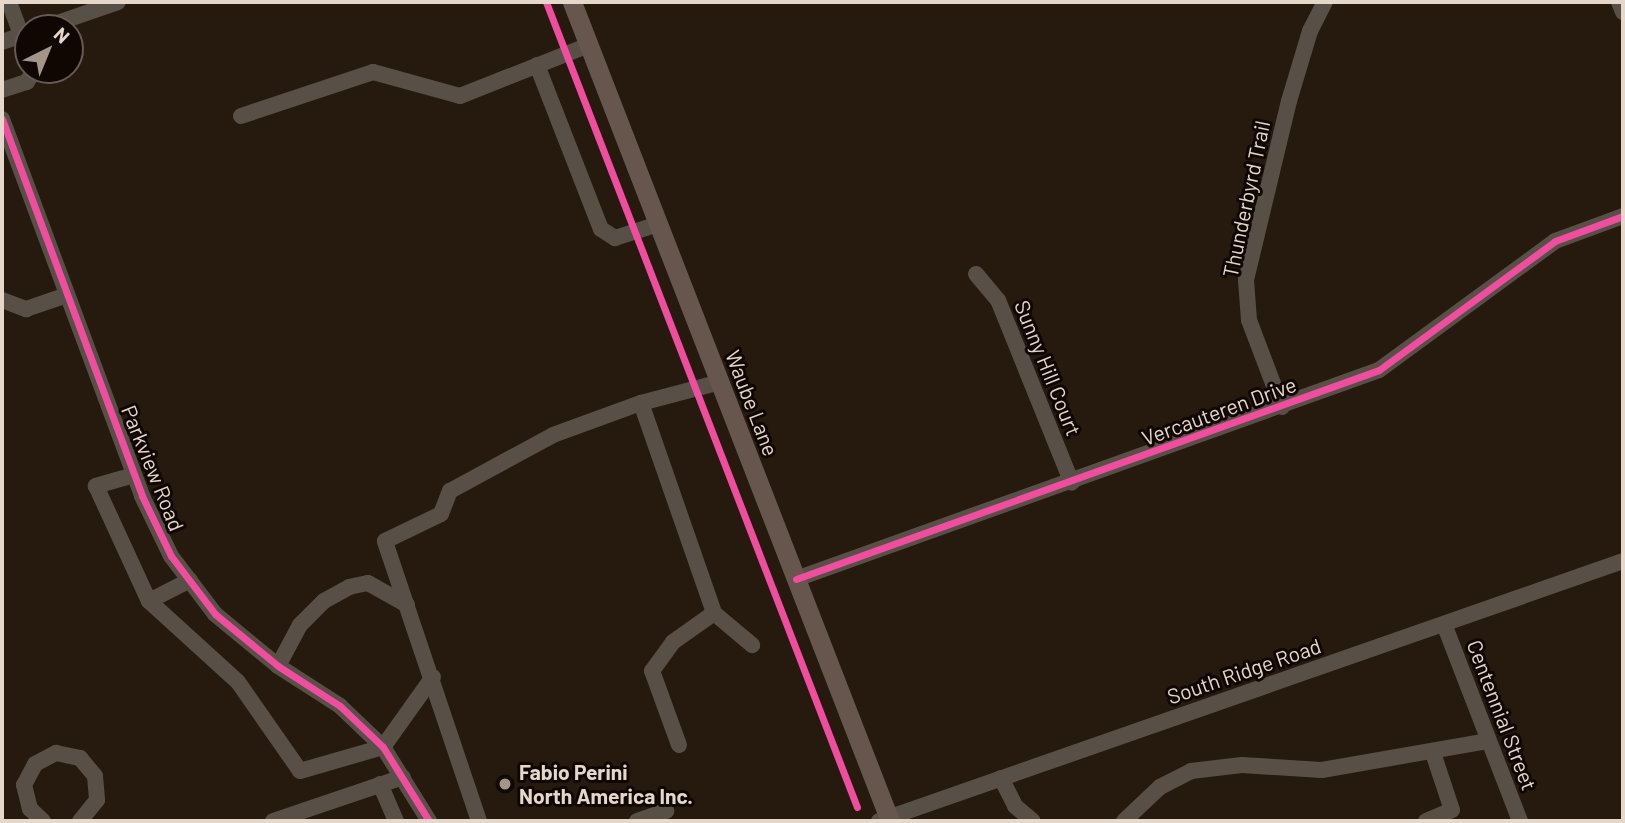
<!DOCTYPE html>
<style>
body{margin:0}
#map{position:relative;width:1625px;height:823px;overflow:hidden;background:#261a0f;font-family:Barlow,sans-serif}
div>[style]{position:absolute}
.minor>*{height:16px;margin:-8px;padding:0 8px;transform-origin:8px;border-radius:8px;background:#584f47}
.major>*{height:19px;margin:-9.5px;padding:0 9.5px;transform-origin:9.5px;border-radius:9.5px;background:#67564e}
.cycleway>*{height:7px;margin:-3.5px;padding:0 3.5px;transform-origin:3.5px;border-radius:3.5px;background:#ef4d9e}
.dots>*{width:19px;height:19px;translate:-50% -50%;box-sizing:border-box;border:4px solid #100702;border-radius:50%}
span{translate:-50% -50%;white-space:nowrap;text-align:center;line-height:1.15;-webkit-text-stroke:6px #100702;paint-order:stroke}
.street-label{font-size:21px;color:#e6d7cb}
.poi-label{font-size:21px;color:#e6d7cb;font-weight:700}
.left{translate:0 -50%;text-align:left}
.frame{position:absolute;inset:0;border:4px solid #e6d7cb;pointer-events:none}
.north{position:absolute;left:14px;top:14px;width:70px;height:70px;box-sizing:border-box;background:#100702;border:2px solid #665a52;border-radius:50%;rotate:43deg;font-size:19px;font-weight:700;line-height:28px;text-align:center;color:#e6d7cb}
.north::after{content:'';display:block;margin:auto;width:24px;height:32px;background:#a39589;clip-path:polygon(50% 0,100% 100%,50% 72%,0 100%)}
</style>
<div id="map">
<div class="minor">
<i style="left:9px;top:2px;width:54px;rotate:69.6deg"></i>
<i style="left:1619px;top:2px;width:11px;rotate:68deg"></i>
<i style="left:43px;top:28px;width:79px;rotate:-19.1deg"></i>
<i style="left:2px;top:42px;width:28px;rotate:-19deg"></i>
<i style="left:537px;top:65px;width:176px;rotate:68.7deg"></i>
<i style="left:601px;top:229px;width:17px;rotate:33deg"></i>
<i style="left:615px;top:238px;width:45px;rotate:-18deg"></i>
<i style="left:2px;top:90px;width:26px;rotate:-18deg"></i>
<i style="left:27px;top:82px;width:14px;rotate:-60deg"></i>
<i style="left:241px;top:116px;width:139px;rotate:-18.4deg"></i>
<i style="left:373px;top:72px;width:90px;rotate:15.4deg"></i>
<i style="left:460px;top:96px;width:139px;rotate:-21.6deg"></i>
<i style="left:2px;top:119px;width:402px;rotate:69.6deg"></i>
<i style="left:142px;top:496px;width:67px;rotate:64.2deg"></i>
<i style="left:171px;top:556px;width:73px;rotate:52.8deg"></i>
<i style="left:215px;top:614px;width:82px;rotate:39.5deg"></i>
<i style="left:278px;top:666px;width:74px;rotate:32.8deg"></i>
<i style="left:340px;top:706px;width:59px;rotate:43.6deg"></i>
<i style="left:383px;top:747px;width:87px;rotate:58.1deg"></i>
<i style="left:976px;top:274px;width:34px;rotate:50deg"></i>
<i style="left:998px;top:300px;width:197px;rotate:68deg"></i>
<i style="left:2px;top:300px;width:26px;rotate:21deg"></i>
<i style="left:26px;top:309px;width:43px;rotate:-18.9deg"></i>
<i style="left:641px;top:403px;width:222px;rotate:70.8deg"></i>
<i style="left:714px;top:613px;width:50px;rotate:40.1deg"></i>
<i style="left:1282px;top:407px;width:93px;rotate:-110.8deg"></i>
<i style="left:1249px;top:320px;width:40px;rotate:-94.3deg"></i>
<i style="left:1246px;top:280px;width:184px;rotate:-76.5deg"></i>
<i style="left:1289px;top:101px;width:73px;rotate:-73.3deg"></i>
<i style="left:1310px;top:31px;width:33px;rotate:-63deg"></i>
<i style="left:134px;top:475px;width:40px;rotate:164deg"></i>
<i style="left:96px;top:486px;width:127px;rotate:65.3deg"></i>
<i style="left:149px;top:601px;width:120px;rotate:42.3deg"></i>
<i style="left:238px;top:682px;width:108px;rotate:55.1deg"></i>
<i style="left:300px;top:771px;width:86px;rotate:-16.1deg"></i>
<i style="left:383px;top:747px;width:86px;rotate:-54.5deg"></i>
<i style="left:796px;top:579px;width:619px;rotate:-19.72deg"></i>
<i style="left:1379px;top:370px;width:218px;rotate:-36.2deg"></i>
<i style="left:1555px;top:241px;width:72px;rotate:-20.2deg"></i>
<i style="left:149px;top:601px;width:46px;rotate:-27.1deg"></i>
<i style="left:1444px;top:624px;width:211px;rotate:68.9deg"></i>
<i style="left:278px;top:666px;width:47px;rotate:-61.8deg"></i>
<i style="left:300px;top:625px;width:34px;rotate:-45deg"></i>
<i style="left:324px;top:601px;width:29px;rotate:-29deg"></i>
<i style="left:349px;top:587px;width:19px;rotate:-12deg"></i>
<i style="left:368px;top:583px;width:45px;rotate:29.4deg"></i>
<i style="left:679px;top:745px;width:79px;rotate:-110deg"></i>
<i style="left:652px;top:671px;width:36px;rotate:-54deg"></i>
<i style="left:673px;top:642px;width:50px;rotate:-35.3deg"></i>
<i style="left:1001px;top:778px;width:31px;rotate:63deg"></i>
<i style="left:1015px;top:806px;width:23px;rotate:40deg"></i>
<i style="left:380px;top:784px;width:40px;rotate:66.6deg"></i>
<i style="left:43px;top:821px;width:18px;rotate:-137deg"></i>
<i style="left:30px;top:809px;width:25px;rotate:-104deg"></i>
<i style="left:24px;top:785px;width:24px;rotate:-62deg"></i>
<i style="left:35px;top:764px;width:24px;rotate:-28deg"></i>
<i style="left:56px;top:753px;width:25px;rotate:12deg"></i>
<i style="left:80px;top:758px;width:23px;rotate:50deg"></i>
<i style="left:95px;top:776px;width:24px;rotate:85deg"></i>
<i style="left:97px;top:800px;width:27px;rotate:129deg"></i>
<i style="left:273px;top:821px;width:137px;rotate:-18.7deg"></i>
<i style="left:479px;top:821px;width:295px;rotate:-108.6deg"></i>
<i style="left:385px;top:541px;width:62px;rotate:-25.7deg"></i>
<i style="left:441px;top:514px;width:25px;rotate:-69deg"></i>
<i style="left:450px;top:491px;width:117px;rotate:-28.5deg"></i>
<i style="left:553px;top:435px;width:94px;rotate:-20deg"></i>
<i style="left:641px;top:403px;width:82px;rotate:-14.9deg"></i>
<i style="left:637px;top:821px;width:31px;rotate:-19deg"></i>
<i style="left:879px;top:821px;width:788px;rotate:-19.26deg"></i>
<i style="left:1124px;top:821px;width:50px;rotate:-43.4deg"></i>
<i style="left:1160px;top:787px;width:35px;rotate:-27deg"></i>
<i style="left:1191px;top:771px;width:51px;rotate:-6.7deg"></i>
<i style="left:1242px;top:765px;width:80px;rotate:3.6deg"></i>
<i style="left:1322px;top:770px;width:169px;rotate:-9.9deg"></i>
<i style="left:1426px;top:821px;width:28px;rotate:-23deg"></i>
<i style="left:1452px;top:810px;width:60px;rotate:-108.4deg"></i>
</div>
<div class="major">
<i style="left:572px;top:2px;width:879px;rotate:68.78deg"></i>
</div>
<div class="cycleway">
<i style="left:546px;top:2px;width:863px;rotate:68.88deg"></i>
<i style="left:2px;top:119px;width:402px;rotate:69.6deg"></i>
<i style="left:142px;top:496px;width:67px;rotate:64.2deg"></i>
<i style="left:171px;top:556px;width:73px;rotate:52.8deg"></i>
<i style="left:215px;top:614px;width:82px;rotate:39.5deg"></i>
<i style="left:278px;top:666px;width:74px;rotate:32.8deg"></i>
<i style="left:340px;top:706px;width:59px;rotate:43.6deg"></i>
<i style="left:383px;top:747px;width:87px;rotate:58.1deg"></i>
<i style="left:796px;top:579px;width:619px;rotate:-19.72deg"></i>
<i style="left:1379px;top:370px;width:218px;rotate:-36.2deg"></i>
<i style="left:1555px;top:241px;width:72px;rotate:-20.2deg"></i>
</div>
<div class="dots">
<i style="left:505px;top:784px;background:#a39589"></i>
</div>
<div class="street-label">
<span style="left:1246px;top:199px;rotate:-78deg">Thunderbyrd Trail</span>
<span style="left:1048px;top:368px;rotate:68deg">Sunny Hill Court</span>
<span style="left:752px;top:403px;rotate:69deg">Waube Lane</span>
<span style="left:1219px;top:411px;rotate:-20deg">Vercauteren Drive</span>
<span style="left:153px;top:468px;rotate:68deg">Parkview Road</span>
<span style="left:1244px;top:671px;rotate:-19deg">South Ridge Road</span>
<span style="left:1502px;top:715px;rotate:69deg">Centennial Street</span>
</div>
<div class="poi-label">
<span class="left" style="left:519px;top:784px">Fabio Perini<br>North America Inc.</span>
</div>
<div class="frame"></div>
<div class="north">N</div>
</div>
